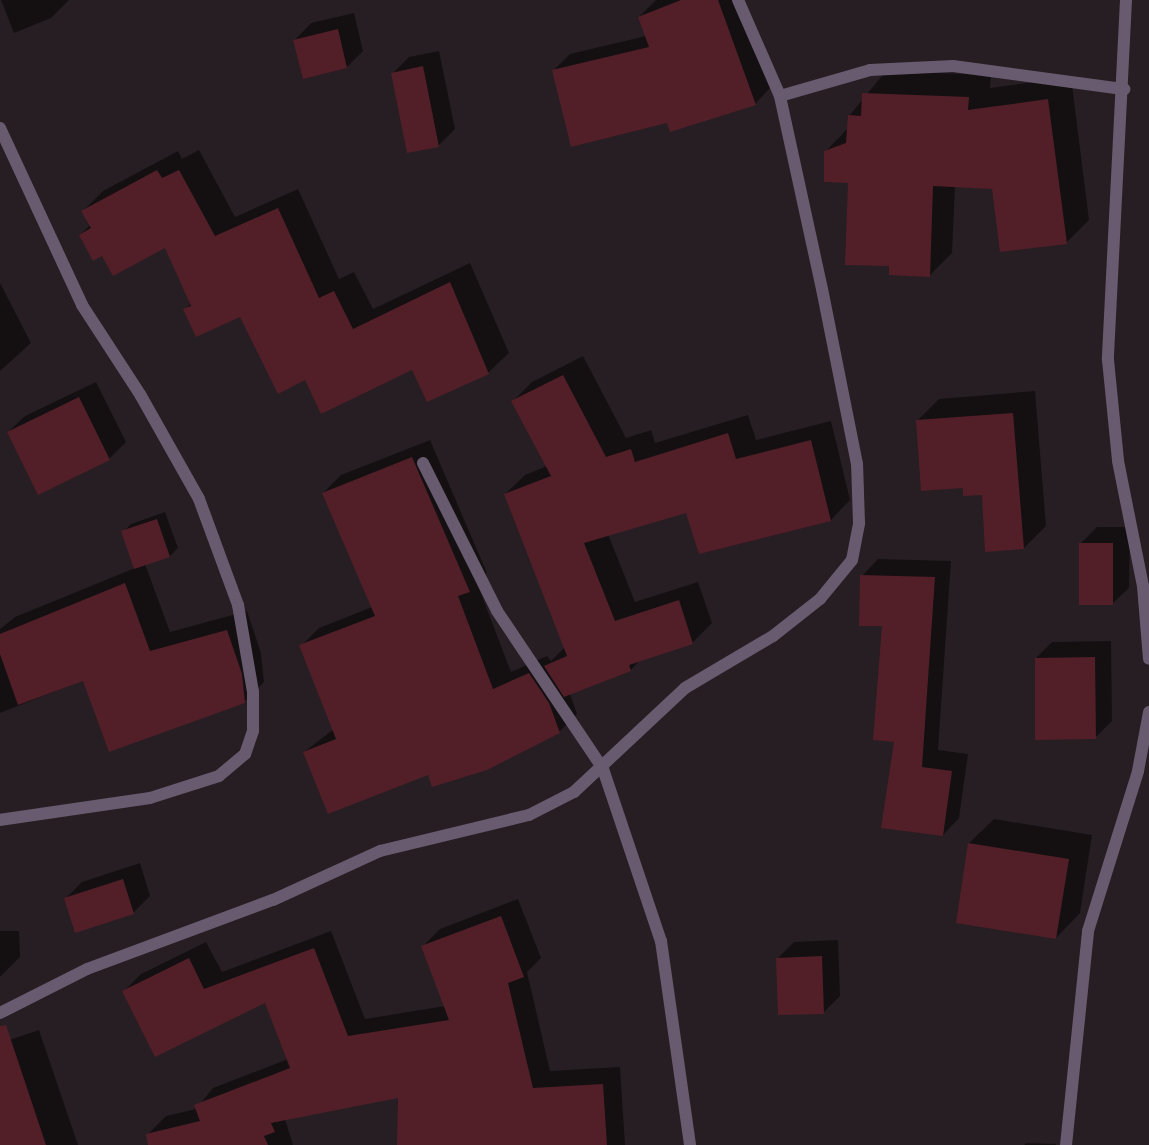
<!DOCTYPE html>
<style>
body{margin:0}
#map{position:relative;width:1149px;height:1145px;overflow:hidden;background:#261e23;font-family:"Public Sans",sans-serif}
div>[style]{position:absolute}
.shadow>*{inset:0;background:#0007}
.building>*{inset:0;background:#521f29}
.street>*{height:12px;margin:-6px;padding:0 6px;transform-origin:6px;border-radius:6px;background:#685b6f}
span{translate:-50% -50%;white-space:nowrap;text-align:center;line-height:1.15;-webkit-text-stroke:5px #0d090b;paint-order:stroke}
</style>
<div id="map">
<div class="shadow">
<i style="clip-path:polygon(1px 0,69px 0,51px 18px,14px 33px)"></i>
<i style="clip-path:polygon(656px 0,740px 0,771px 87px,755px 104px,668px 121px,553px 71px,570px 54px,646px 36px,639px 17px)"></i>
<i style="clip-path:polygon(354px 13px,363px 51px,347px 67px,295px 40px,311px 23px)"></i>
<i style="clip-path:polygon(439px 51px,455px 129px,438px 146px,393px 73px,409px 57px)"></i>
<i style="clip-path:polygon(886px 71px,991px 75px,990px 88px,1071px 77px,1089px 220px,1067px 242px,1002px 251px,993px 187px,955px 186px,952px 253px,930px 275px,891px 265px,849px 181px,826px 151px,848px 128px,849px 116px)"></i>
<i style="clip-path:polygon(199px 150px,235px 217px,298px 189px,339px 279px,354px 272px,373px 309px,470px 263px,509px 353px,488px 373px,412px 368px,305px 379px,241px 316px,185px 310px,191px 303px,165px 247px,103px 254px,80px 235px,90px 225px,83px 211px,103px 191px,178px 151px,182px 159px)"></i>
<i style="clip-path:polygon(0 283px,31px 343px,0 371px)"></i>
<i style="clip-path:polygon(583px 356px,626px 438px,651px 430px,655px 443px,748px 415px,756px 440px,831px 421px,850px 500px,831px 520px,699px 552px,687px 512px,608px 534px,635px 602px,698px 582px,712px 623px,692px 643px,640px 660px,631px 670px,570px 694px,577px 714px,559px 732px,429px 773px,304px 752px,334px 729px,301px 646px,319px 628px,372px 607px,323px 493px,341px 475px,430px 440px,487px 573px,477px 583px,511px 672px,547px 656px,551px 661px,565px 647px,505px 494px,525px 475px,547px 466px,513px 401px,532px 382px)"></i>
<i style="clip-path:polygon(96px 382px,126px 442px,109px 459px,8px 432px,25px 416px)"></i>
<i style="clip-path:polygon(1035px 391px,1046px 526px,1024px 548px,983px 493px,964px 486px,917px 421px,939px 399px)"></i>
<i style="clip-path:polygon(165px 512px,178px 548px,170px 556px,145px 564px,170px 632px,247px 611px,261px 653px,264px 682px,244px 702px,84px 680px,0 713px,0 629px,15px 617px,135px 568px,123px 532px,131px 524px)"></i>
<i style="clip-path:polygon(1097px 527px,1130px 527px,1129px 588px,1112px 604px,1081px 543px)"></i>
<i style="clip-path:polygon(878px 559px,951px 561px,938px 750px,968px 754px,959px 818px,943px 835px,895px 741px,884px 625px,862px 576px)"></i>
<i style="clip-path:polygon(1111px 641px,1112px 721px,1095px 738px,1036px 658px,1052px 642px)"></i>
<i style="clip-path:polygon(994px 819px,1092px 835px,1080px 913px,1056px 938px,969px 843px)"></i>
<i style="clip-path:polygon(140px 863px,150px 896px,134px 912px,76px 932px,65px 899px,82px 882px)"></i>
<i style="clip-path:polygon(518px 899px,541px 958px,527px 972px,550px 1071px,620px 1067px,625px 1145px,399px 1145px,400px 1096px,285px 1119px,293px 1145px,151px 1145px,148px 1134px,166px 1116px,196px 1109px,213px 1088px,288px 1059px,266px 1001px,123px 992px,141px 974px,206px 942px,222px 972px,331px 931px,365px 1019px,445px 1006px,422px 947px,440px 929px)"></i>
<i style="clip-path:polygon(0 931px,19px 931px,20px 957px,0 977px)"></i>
<i style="clip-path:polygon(838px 940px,840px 996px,824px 1012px,778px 958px,794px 942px)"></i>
<i style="clip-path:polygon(39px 1030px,78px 1145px,0 1145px,0 1043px)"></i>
<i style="clip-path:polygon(1026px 1143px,1056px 1144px,1056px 1145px,1024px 1145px)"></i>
</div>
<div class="building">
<i style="clip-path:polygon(681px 0,718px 0,756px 105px,670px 132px,667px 123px,571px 147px,552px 70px,649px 47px,638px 17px)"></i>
<i style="clip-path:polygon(338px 29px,347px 68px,303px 79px,293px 40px)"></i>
<i style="clip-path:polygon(423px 66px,439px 147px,407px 153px,391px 73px)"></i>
<i style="clip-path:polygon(862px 93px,969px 97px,968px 110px,1048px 99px,1067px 244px,1000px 252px,992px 189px,933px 186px,930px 277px,889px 275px,889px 266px,845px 265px,848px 183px,824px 182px,824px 151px,846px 143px,848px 115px,861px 116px)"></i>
<i style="clip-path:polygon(157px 170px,162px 178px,179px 170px,215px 236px,278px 208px,319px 298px,334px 291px,353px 329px,450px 282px,489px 374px,427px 402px,412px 370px,321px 414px,305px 380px,278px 394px,240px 317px,196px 337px,183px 309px,191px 306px,165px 248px,113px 276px,102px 256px,93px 261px,79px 235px,91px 228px,81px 211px)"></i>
<i style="clip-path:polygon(563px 375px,606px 457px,631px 449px,635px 462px,728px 433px,736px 459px,811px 440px,831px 521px,699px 554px,686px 513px,584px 543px,615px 621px,679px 600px,693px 644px,629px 665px,631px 671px,564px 697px,544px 666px,567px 656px,504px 494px,551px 476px,511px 401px)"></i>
<i style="clip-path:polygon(79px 397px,110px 460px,38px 495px,7px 432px)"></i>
<i style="clip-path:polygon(1013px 413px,1024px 549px,985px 552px,982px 495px,963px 496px,963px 488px,921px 491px,916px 420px)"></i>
<i style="clip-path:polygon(412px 457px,470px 592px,458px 596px,493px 689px,529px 673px,549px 703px,560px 733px,487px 770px,432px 787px,428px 775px,328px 814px,303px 752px,336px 739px,299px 645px,375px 616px,322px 493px)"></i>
<i style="clip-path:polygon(157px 519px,170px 557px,134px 569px,121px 531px)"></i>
<i style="clip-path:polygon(1079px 543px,1113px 543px,1113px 605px,1079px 605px)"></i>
<i style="clip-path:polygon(860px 575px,935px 577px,922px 767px,952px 771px,943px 836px,881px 828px,894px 742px,873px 740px,882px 626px,859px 626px)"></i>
<i style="clip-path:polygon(125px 583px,150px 651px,227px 630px,242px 674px,245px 703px,109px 752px,83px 681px,18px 705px,0 654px,0 634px)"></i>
<i style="clip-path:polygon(1095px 657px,1096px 739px,1035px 740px,1035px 658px)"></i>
<i style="clip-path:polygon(968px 843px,1069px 859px,1056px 939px,956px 923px)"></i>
<i style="clip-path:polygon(123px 879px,134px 914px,75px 933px,64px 898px)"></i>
<i style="clip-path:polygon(501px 916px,524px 977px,508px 983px,533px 1088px,603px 1084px,607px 1145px,397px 1145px,398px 1098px,271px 1123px,275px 1132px,264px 1136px,268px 1145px,148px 1145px,146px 1134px,200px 1121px,194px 1105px,290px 1068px,265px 1003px,155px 1057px,122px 991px,189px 958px,204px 989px,314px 948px,348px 1036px,449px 1020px,421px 946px)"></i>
<i style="clip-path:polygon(822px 956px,824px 1014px,778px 1015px,776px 958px)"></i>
<i style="clip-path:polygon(6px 1025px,46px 1145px,0 1145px,0 1026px)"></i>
</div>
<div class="street">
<i style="left:1126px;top:0;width:360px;rotate:92.9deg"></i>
<i style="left:1108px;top:360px;width:101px;rotate:84.3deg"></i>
<i style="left:1118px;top:461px;width:127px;rotate:78.7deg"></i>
<i style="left:1143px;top:586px;width:73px;rotate:85.3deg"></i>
<i style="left:780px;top:96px;width:94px;rotate:-16.1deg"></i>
<i style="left:870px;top:70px;width:83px;rotate:-2.8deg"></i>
<i style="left:953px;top:66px;width:173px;rotate:7.7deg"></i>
<i style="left:0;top:128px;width:195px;rotate:65.1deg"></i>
<i style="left:82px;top:305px;width:108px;rotate:57deg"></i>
<i style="left:141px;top:396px;width:118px;rotate:60.6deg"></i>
<i style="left:199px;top:499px;width:113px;rotate:69.8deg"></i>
<i style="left:238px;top:605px;width:88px;rotate:80.2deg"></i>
<i style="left:253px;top:692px;width:39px;rotate:90deg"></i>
<i style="left:253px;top:731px;width:24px;rotate:109deg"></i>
<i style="left:245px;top:754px;width:34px;rotate:140deg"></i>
<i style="left:219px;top:776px;width:72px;rotate:162.3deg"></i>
<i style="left:150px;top:798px;width:152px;rotate:171.7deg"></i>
<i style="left:423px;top:463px;width:165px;rotate:63.4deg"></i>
<i style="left:497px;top:611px;width:190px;rotate:56.1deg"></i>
<i style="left:603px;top:769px;width:182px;rotate:71.4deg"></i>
<i style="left:661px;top:941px;width:206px;rotate:81.9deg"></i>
<i style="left:0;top:1013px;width:97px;rotate:-26.8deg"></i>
<i style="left:87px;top:969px;width:198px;rotate:-20.4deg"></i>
<i style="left:273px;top:900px;width:118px;rotate:-24.6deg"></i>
<i style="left:380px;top:851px;width:153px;rotate:-13.6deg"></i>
<i style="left:529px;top:815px;width:51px;rotate:-27.1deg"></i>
<i style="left:574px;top:792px;width:152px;rotate:-43.1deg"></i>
<i style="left:685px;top:688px;width:102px;rotate:-30.6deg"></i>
<i style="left:773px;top:636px;width:60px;rotate:-38.2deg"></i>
<i style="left:820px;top:599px;width:50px;rotate:-50.6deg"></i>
<i style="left:852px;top:560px;width:38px;rotate:-79deg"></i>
<i style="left:859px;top:523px;width:59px;rotate:-91.9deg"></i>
<i style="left:857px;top:464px;width:178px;rotate:-101.3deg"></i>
<i style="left:822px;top:289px;width:198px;rotate:-102.3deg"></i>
<i style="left:780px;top:96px;width:105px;rotate:-113.6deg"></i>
<i style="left:1066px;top:1145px;width:215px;rotate:-84.1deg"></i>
<i style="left:1088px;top:931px;width:168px;rotate:-72.6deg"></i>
<i style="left:1138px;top:771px;width:60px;rotate:-79.4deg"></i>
</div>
</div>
